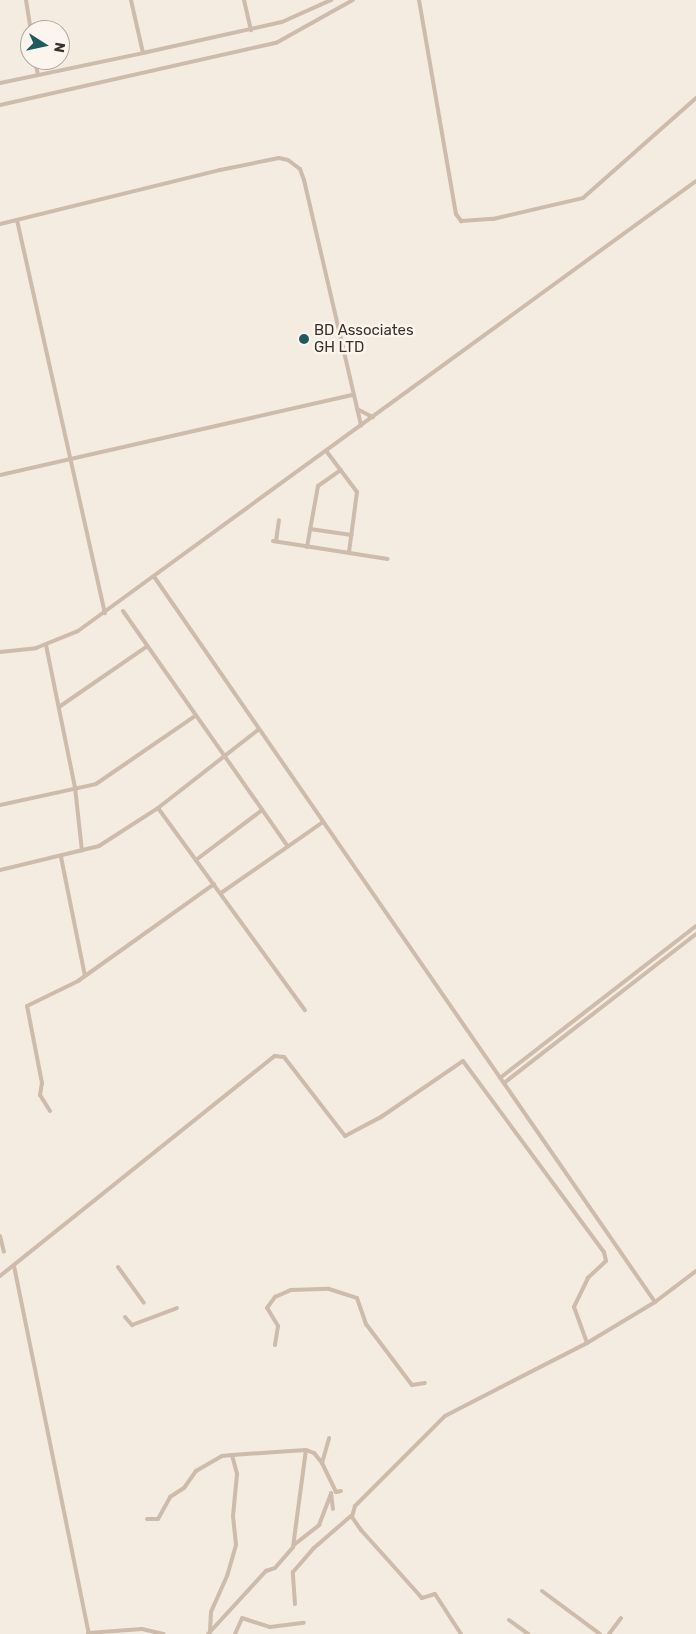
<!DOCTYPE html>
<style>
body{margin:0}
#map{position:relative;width:696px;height:1634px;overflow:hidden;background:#f4ebe1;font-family:Rubik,sans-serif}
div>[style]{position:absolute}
.minor>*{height:4px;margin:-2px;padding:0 2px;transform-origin:2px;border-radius:2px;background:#cdbbac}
.dots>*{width:14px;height:14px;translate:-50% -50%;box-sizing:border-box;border:2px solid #fbf5ee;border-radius:50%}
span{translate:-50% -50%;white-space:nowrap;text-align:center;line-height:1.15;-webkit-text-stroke:5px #fbf5ee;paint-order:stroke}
.poi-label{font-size:15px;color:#3b302b}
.left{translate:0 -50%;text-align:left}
.north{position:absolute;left:20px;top:20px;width:50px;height:50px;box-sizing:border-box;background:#fbf5ee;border:1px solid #aea6a0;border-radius:50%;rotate:100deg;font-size:14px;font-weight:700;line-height:20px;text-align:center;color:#3b302b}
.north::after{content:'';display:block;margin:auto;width:18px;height:22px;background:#1f5a5e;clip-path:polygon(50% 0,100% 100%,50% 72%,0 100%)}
</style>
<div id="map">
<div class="minor">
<i style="left:26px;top:0;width:30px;rotate:81deg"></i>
<i style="left:244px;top:0;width:31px;rotate:77deg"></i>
<i style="left:419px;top:0;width:217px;rotate:80.2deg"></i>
<i style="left:456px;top:214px;width:9px;rotate:54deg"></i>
<i style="left:461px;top:221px;width:32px;rotate:-4deg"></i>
<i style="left:493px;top:219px;width:92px;rotate:-13.1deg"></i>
<i style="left:583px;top:198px;width:151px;rotate:-41.5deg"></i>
<i style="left:143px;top:53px;width:142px;rotate:-12.6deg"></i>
<i style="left:282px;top:22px;width:54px;rotate:-24.2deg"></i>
<i style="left:35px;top:60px;width:15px;rotate:79deg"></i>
<i style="left:0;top:83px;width:146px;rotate:-11.8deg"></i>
<i style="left:143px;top:53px;width:54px;rotate:-102.8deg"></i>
<i style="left:0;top:105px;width:283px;rotate:-12.7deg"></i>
<i style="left:276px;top:43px;width:88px;rotate:-29.2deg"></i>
<i style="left:17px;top:220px;width:403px;rotate:77.4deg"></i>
<i style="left:0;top:224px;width:227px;rotate:-13.8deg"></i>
<i style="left:220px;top:170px;width:60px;rotate:-11.5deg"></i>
<i style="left:279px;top:158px;width:9px;rotate:13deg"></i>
<i style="left:288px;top:160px;width:15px;rotate:37deg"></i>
<i style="left:300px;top:169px;width:12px;rotate:70deg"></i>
<i style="left:304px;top:180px;width:252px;rotate:76.9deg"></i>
<i style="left:357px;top:409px;width:18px;rotate:27deg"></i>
<i style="left:327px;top:452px;width:50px;rotate:53.1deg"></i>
<i style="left:357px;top:492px;width:61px;rotate:97.6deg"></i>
<i style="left:0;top:475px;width:361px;rotate:-12.8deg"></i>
<i style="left:310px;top:529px;width:42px;rotate:8.1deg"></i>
<i style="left:273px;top:541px;width:116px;rotate:8.9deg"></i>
<i style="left:276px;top:541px;width:21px;rotate:-82deg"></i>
<i style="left:307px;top:547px;width:62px;rotate:-79.8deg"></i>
<i style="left:318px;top:486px;width:28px;rotate:-35deg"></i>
<i style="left:155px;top:578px;width:880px;rotate:55.37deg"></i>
<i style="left:123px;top:611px;width:286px;rotate:55deg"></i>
<i style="left:46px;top:645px;width:145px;rotate:78.5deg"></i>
<i style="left:75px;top:787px;width:64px;rotate:83.8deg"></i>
<i style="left:0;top:652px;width:36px;rotate:-6deg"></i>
<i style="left:36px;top:648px;width:45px;rotate:-22deg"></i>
<i style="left:78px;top:631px;width:764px;rotate:-36.06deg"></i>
<i style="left:59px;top:707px;width:106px;rotate:-34.6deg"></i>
<i style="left:0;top:805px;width:98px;rotate:-12.3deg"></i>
<i style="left:96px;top:784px;width:120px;rotate:-34.5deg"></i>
<i style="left:158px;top:808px;width:250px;rotate:54deg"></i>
<i style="left:61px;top:857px;width:121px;rotate:78.6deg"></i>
<i style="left:196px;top:860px;width:83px;rotate:-37.1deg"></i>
<i style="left:0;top:870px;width:102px;rotate:-13.6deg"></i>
<i style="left:99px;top:846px;width:70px;rotate:-32.8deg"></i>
<i style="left:158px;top:808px;width:128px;rotate:-38deg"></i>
<i style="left:221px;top:893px;width:124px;rotate:-34.8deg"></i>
<i style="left:500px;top:1078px;width:248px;rotate:-37.8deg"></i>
<i style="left:504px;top:1083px;width:243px;rotate:-37.8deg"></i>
<i style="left:50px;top:1111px;width:19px;rotate:-122deg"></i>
<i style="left:40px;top:1095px;width:12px;rotate:-81deg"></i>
<i style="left:42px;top:1083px;width:78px;rotate:-101deg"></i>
<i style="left:27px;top:1006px;width:57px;rotate:-26.1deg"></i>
<i style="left:78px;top:981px;width:167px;rotate:-35.5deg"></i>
<i style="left:0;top:1236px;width:16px;rotate:76deg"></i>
<i style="left:14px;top:1266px;width:376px;rotate:78.5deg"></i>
<i style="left:118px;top:1267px;width:44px;rotate:54.2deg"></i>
<i style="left:0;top:1276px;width:352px;rotate:-38.7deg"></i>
<i style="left:275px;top:1056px;width:9px;rotate:6deg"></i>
<i style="left:284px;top:1057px;width:100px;rotate:52.3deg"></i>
<i style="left:345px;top:1136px;width:41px;rotate:-27.8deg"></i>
<i style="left:381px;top:1117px;width:99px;rotate:-34.3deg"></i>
<i style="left:463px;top:1061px;width:237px;rotate:53.6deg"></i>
<i style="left:604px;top:1252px;width:9px;rotate:77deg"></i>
<i style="left:606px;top:1261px;width:25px;rotate:137deg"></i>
<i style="left:588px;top:1278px;width:32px;rotate:116deg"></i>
<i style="left:574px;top:1307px;width:38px;rotate:70deg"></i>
<i style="left:125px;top:1317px;width:11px;rotate:49deg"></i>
<i style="left:132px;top:1325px;width:48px;rotate:-20.7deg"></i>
<i style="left:275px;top:1345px;width:19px;rotate:-81deg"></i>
<i style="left:278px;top:1326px;width:21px;rotate:-121deg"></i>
<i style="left:267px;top:1308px;width:14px;rotate:-54deg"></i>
<i style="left:275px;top:1297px;width:17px;rotate:-24deg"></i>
<i style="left:291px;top:1290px;width:38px;rotate:-2deg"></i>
<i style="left:329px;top:1289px;width:29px;rotate:18deg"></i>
<i style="left:357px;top:1298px;width:28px;rotate:71deg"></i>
<i style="left:366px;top:1324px;width:76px;rotate:53deg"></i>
<i style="left:412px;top:1385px;width:13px;rotate:-9deg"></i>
<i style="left:232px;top:1455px;width:74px;rotate:-3.9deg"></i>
<i style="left:306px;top:1450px;width:9px;rotate:21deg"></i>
<i style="left:314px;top:1453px;width:13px;rotate:51deg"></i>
<i style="left:322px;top:1463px;width:32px;rotate:64deg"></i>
<i style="left:336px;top:1492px;width:5px;rotate:-11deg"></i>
<i style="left:322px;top:1463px;width:26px;rotate:-74deg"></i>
<i style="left:147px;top:1519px;width:11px"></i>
<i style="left:158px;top:1519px;width:25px;rotate:-61deg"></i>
<i style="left:170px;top:1497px;width:17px;rotate:-33deg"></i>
<i style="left:184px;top:1488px;width:21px;rotate:-55deg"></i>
<i style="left:196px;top:1471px;width:30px;rotate:-30deg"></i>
<i style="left:222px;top:1456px;width:10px;rotate:-6deg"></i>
<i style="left:232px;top:1455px;width:20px;rotate:75deg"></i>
<i style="left:237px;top:1474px;width:42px;rotate:95.4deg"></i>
<i style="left:233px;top:1516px;width:29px;rotate:84deg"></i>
<i style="left:236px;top:1545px;width:32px;rotate:106deg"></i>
<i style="left:227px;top:1576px;width:39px;rotate:114deg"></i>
<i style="left:211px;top:1612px;width:20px;rotate:93deg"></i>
<i style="left:295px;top:1544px;width:31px;rotate:-38deg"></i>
<i style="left:319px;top:1525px;width:34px;rotate:-69deg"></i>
<i style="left:331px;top:1493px;width:16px;rotate:83deg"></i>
<i style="left:542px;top:1591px;width:72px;rotate:36.6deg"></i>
<i style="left:295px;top:1604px;width:32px;rotate:-94deg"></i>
<i style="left:293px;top:1572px;width:32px;rotate:-49deg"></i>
<i style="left:314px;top:1548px;width:50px;rotate:-41deg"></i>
<i style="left:509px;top:1620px;width:24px;rotate:36deg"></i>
<i style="left:88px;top:1633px;width:54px;rotate:-4.2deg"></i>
<i style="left:142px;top:1629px;width:22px;rotate:13deg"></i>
<i style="left:208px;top:1634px;width:86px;rotate:-47.4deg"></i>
<i style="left:266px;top:1571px;width:9px;rotate:-18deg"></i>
<i style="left:275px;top:1568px;width:28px;rotate:-49deg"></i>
<i style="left:293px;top:1547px;width:98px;rotate:-82.4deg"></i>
<i style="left:235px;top:1634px;width:17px;rotate:-66deg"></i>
<i style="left:242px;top:1618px;width:29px;rotate:18deg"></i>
<i style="left:270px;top:1627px;width:34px;rotate:-7deg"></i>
<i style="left:461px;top:1634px;width:48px;rotate:-123deg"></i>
<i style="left:435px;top:1594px;width:14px;rotate:163deg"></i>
<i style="left:422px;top:1598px;width:91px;rotate:-131.9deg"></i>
<i style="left:361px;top:1530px;width:16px;rotate:-125deg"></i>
<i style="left:352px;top:1517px;width:11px;rotate:-75deg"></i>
<i style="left:355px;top:1506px;width:127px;rotate:-45deg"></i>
<i style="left:445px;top:1416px;width:160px;rotate:-27.2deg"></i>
<i style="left:587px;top:1343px;width:79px;rotate:-31.1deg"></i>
<i style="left:655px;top:1302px;width:51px;rotate:-37.1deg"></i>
<i style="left:609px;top:1634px;width:20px;rotate:-53deg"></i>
</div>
<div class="dots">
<i style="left:304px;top:339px;background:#1f5a5e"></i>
</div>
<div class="poi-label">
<span class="left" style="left:314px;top:339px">BD Associates<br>GH LTD</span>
</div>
<div class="north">N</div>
</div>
